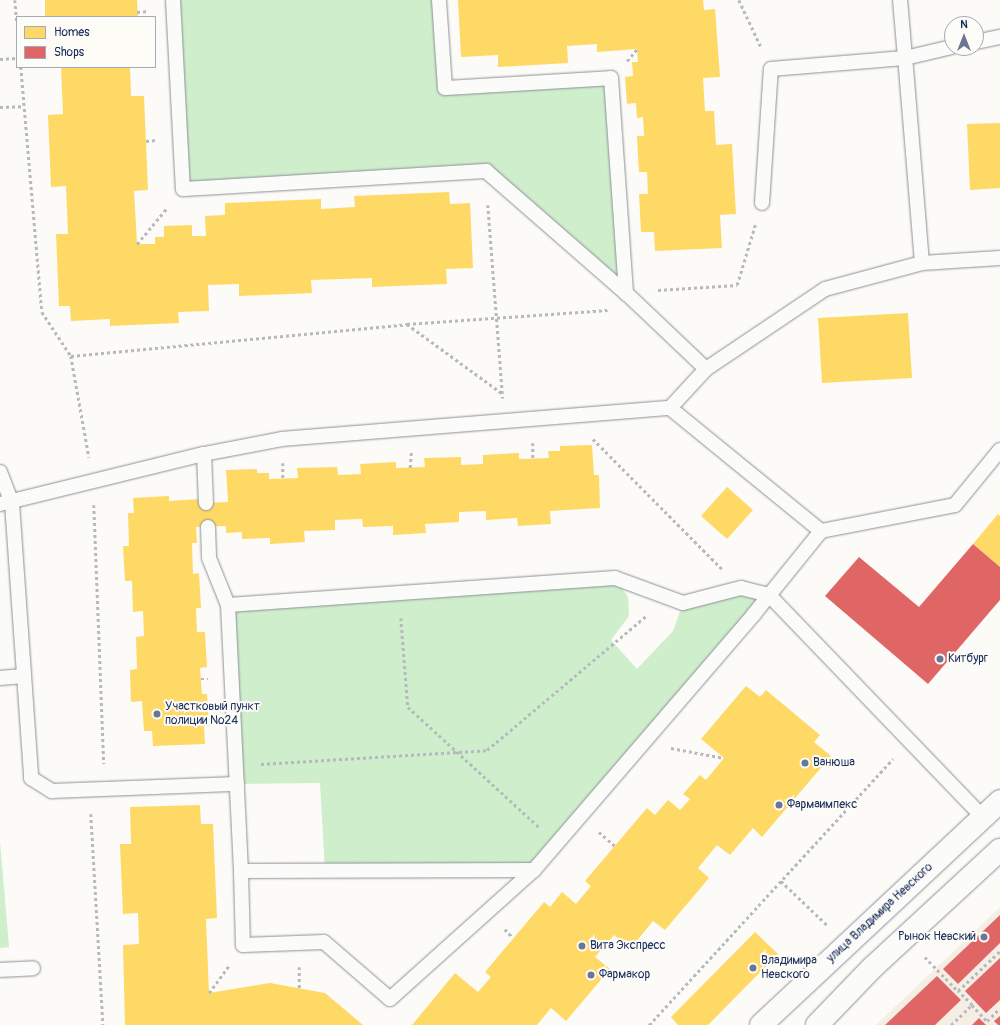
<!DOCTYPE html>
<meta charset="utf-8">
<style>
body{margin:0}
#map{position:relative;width:1000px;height:1025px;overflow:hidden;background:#fcfbf8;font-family:Pangolin,sans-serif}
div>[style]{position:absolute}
.built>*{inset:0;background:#f6eee5}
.green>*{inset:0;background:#cfeecc}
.homes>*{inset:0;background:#ffd966}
.shops>*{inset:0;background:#e06666}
.path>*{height:2.5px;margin-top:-1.25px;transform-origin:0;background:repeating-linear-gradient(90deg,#b6b9bd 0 3px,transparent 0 6px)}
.roads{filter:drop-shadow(0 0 1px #8c9097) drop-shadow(0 0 1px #8c9097)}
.service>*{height:14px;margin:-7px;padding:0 7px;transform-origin:7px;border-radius:7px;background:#fbfbf9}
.tertiary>*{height:22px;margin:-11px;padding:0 11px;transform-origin:11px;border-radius:11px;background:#fbfbf9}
.dots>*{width:11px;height:11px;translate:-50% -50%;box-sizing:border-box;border:2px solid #fdfcf7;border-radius:50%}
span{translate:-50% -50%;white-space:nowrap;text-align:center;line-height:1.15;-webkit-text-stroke:4px #fdfcf7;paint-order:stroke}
.poi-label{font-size:12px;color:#1b2f5e}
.left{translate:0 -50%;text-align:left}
.right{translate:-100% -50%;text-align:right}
.street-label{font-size:12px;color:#1b2f5e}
.legend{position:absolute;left:16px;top:16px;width:140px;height:52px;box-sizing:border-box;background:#fdfcf7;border:1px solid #a3aaba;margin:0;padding:5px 7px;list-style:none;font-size:12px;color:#1b2f5e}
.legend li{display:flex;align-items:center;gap:8px;height:20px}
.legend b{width:20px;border:1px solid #a3aaba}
.north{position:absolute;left:944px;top:16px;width:40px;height:40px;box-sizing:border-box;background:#fdfcf7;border:1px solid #a3aaba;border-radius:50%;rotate:0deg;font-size:11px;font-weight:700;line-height:16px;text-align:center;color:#1b2f5e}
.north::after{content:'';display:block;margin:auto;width:14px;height:18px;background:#6a7694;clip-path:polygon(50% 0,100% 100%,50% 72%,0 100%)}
</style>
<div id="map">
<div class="built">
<i style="clip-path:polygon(1000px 907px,1000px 1025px,876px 1025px,936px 968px)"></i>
</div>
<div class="green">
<i style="clip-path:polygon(173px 0,439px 0,445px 88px,611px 78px,626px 293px,486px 171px,183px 189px)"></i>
<i style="clip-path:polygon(615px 578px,628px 597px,629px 616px,611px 640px,637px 669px,673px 631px,683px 603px,741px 588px,769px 595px,534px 870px,325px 871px,320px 783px,237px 784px,228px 605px)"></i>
<i style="clip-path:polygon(0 841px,9px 947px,0 948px)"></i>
</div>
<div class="homes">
<i style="clip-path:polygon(45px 0,137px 0,138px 17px,45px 17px)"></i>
<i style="clip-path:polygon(458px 0,703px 0,704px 10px,715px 9px,720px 77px,703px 78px,705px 111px,714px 111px,716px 145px,732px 144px,736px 214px,720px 215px,722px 248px,655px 251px,654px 232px,641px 232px,639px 194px,648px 194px,647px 172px,639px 172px,637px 136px,644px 136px,643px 117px,637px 118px,636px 103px,627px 104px,625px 77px,633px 76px,632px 62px,638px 62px,637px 49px,597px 52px,597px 44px,567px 46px,568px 63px,498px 67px,498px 55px,461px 57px)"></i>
<i style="clip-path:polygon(61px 67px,130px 67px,131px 96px,144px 96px,148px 190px,134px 191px,137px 244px,155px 244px,155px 237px,164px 237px,164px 226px,192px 225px,192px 236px,206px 236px,205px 216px,225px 215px,225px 203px,321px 199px,321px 209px,355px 207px,354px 196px,449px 192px,450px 204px,470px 203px,473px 268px,446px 269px,447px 284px,372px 287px,372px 278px,311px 280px,312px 293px,239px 296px,239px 284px,208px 285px,209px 311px,178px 312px,179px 323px,110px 326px,110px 319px,71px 321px,70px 306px,59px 306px,56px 234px,68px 234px,66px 186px,51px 187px,48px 115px,63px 114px)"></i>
<i style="clip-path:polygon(1000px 123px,1000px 188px,970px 190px,967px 124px)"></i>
<i style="clip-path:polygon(908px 313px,912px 378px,822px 383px,818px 318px)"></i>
<i style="clip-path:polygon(592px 445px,594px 475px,599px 475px,600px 508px,550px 511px,551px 524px,518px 526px,517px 518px,486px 520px,486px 511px,459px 512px,459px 522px,425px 524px,426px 533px,393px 535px,393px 526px,363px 527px,362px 519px,335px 520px,335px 530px,304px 531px,305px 542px,270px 544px,270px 538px,242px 539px,242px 532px,226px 533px,226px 526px,196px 527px,197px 543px,192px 543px,193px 574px,199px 573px,201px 608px,196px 608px,197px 632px,205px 632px,207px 667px,200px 668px,202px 694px,207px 694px,209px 726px,204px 726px,205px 744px,153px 746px,152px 731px,144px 731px,142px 701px,131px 702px,130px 670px,137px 669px,136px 637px,144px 636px,143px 611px,133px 612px,132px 581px,125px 581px,123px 546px,129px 546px,128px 513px,134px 513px,133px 498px,169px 496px,169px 501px,201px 499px,206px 503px,228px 502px,226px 470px,257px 469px,257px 473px,269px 473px,269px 479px,298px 478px,297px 468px,337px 467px,338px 475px,361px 474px,360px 464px,396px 462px,396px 468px,425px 467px,424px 458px,461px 457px,461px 465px,483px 464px,483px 455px,519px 453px,519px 459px,549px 458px,548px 451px,560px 451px,560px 446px)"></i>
<i style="clip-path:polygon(727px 487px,753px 510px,727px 539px,701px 516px)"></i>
<i style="clip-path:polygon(998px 514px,1000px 516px,1000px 567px,973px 544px)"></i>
<i style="clip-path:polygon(746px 686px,760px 697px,766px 690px,820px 735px,814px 742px,831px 756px,762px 837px,753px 828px,730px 855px,717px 845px,698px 868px,709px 878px,665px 930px,653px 921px,630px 949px,614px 935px,595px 957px,610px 969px,566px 1021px,551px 1008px,537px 1025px,412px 1025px,455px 973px,478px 992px,491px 977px,485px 972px,544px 902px,550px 907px,562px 892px,576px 904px,591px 886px,585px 881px,647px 808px,655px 815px,668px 800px,680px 810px,690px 799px,683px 794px,700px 775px,706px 780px,724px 758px,701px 739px)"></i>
<i style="clip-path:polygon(200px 805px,201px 824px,213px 824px,217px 918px,206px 919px,209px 993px,270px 983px,325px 993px,363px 1025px,125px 1025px,123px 945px,139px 944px,138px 913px,123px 914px,120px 844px,131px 844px,130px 807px)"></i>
<i style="clip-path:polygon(755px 932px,778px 954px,708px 1025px,678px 1025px,671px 1017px)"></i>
</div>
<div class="shops">
<i style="clip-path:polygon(973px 544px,1000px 567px,1000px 600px,928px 684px,825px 596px,859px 557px,919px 607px)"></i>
<i style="clip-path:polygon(1000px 915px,1000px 943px,958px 984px,943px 969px)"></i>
<i style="clip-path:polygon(1000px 958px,1000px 1000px,986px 1013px,965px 991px)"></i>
<i style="clip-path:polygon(937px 976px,961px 1000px,935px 1025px,885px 1025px)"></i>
<i style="clip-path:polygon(1000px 1016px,1000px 1025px,998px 1025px,994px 1021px)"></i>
<i style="clip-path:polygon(979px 1018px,986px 1025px,972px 1025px)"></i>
</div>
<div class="path">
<i style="left:15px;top:0;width:24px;rotate:85deg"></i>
<i style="left:739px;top:0;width:52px;rotate:64.9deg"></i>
<i style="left:137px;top:12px;width:12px;rotate:-5deg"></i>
<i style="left:0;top:59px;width:17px;rotate:-3deg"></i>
<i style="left:627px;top:61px;width:16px;rotate:-50deg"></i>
<i style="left:21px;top:67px;width:246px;rotate:85.1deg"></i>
<i style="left:42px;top:312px;width:53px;rotate:56.6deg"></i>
<i style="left:71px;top:356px;width:103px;rotate:79.9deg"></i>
<i style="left:0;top:107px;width:24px;rotate:-2deg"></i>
<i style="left:146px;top:141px;width:11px;rotate:-5deg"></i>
<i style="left:488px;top:205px;width:194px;rotate:85.6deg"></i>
<i style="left:137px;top:244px;width:47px;rotate:-50.2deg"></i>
<i style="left:658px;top:290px;width:79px;rotate:-3.6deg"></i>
<i style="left:737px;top:285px;width:63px;rotate:-73.3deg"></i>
<i style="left:407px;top:324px;width:119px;rotate:36.1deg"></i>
<i style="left:71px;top:356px;width:338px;rotate:-5.4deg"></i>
<i style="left:407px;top:324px;width:201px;rotate:-4deg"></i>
<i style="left:593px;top:439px;width:183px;rotate:45.2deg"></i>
<i style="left:533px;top:443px;width:15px;rotate:90deg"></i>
<i style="left:283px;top:463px;width:16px;rotate:90deg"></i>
<i style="left:410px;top:468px;width:16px;rotate:-86deg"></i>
<i style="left:94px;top:505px;width:259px;rotate:87.8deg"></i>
<i style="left:401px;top:618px;width:89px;rotate:85.5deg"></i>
<i style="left:408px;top:707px;width:178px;rotate:42.5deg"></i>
<i style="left:201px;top:679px;width:7px"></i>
<i style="left:671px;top:748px;width:54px;rotate:10.7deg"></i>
<i style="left:261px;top:764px;width:226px;rotate:-3.5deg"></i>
<i style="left:487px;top:750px;width:208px;rotate:-40.1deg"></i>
<i style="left:91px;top:814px;width:211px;rotate:86.7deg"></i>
<i style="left:599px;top:832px;width:21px;rotate:41deg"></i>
<i style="left:781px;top:881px;width:64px;rotate:43.7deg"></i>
<i style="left:505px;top:929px;width:12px;rotate:48deg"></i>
<i style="left:925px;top:957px;width:47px;rotate:45.9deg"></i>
<i style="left:299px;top:988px;width:21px;rotate:-90deg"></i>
<i style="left:209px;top:993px;width:34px;rotate:-54deg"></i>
<i style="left:972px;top:1005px;width:22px;rotate:47deg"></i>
<i style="left:987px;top:1021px;width:18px;rotate:-45deg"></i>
<i style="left:649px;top:1025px;width:361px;rotate:-47.5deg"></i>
<i style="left:951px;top:1025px;width:29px;rotate:-44deg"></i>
<i style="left:972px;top:1005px;width:20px;rotate:-135deg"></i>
<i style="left:958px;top:991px;width:58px;rotate:-43.6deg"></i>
</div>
<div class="roads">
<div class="service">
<i style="left:173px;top:0;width:189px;rotate:87deg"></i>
<i style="left:183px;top:189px;width:304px;rotate:-3.4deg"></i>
<i style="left:486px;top:171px;width:186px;rotate:41.1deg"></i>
<i style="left:626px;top:293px;width:110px;rotate:43.5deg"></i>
<i style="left:439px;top:0;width:88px;rotate:86.1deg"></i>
<i style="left:445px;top:88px;width:166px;rotate:-3.4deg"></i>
<i style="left:611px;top:78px;width:216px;rotate:86deg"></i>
<i style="left:976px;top:42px;width:25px;rotate:-12deg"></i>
<i style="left:762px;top:203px;width:134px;rotate:-86.2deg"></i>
<i style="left:771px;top:69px;width:134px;rotate:-4.7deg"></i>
<i style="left:905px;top:58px;width:58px;rotate:-94.9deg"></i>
<i style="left:922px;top:263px;width:78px;rotate:-3.7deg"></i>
<i style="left:670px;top:408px;width:53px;rotate:-47.3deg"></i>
<i style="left:706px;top:369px;width:143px;rotate:-33.9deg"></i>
<i style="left:825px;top:289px;width:100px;rotate:-15deg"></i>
<i style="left:922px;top:263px;width:206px;rotate:-94.7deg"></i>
<i style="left:905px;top:58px;width:48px;rotate:-13.2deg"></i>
<i style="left:204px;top:454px;width:49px;rotate:87.7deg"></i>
<i style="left:0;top:472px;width:33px;rotate:69deg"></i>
<i style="left:12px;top:503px;width:276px;rotate:86deg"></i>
<i style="left:31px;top:778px;width:25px;rotate:32deg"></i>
<i style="left:52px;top:791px;width:185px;rotate:-2.2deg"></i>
<i style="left:0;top:504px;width:210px;rotate:-13.8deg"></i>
<i style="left:204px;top:454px;width:79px;rotate:-10.9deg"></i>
<i style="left:282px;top:439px;width:389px;rotate:-4.6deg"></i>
<i style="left:670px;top:408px;width:195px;rotate:39.2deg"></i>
<i style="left:208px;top:527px;width:31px;rotate:88deg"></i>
<i style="left:209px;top:558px;width:51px;rotate:68deg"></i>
<i style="left:228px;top:605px;width:266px;rotate:87.2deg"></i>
<i style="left:241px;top:871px;width:293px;rotate:-0.2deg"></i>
<i style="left:534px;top:870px;width:338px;rotate:-49.3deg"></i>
<i style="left:754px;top:614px;width:107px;rotate:-51.1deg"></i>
<i style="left:821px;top:531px;width:136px;rotate:-11deg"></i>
<i style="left:955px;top:505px;width:71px;rotate:-50.7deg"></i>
<i style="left:228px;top:605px;width:388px;rotate:-4deg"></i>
<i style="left:615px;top:578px;width:72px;rotate:20.2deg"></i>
<i style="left:683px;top:603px;width:60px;rotate:-14.5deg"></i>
<i style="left:741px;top:588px;width:29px;rotate:14deg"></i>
<i style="left:769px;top:595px;width:308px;rotate:46.1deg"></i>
<i style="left:0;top:678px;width:24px;rotate:-5deg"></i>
<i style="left:241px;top:871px;width:74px;rotate:88.5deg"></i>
<i style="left:243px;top:945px;width:81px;rotate:-2.1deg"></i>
<i style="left:324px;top:942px;width:87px;rotate:40.8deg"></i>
<i style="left:390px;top:999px;width:193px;rotate:-41.9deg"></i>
<i style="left:0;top:970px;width:33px;rotate:-3deg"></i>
</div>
<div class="tertiary">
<i style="left:761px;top:1025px;width:328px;rotate:-43.1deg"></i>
<i style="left:817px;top:1025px;width:81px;rotate:-46deg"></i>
<i style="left:873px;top:967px;width:173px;rotate:-42.7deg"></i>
</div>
</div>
<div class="dots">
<i style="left:940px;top:659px;background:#6a7694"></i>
<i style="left:157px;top:714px;background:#6a7694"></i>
<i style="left:805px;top:763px;background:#6a7694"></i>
<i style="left:779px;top:805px;background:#6a7694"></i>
<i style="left:984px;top:937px;background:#6a7694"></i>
<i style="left:582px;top:946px;background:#6a7694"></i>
<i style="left:753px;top:968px;background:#6a7694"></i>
<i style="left:591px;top:975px;background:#6a7694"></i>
</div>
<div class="poi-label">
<span class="left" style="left:948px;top:659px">Китбург</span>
<span class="left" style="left:165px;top:714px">Участковый пункт<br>полиции №24</span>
<span class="left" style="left:813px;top:763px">Ванюша</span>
<span class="left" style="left:787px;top:805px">Фармаимпекс</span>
<span class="right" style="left:976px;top:937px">Рынок Невский</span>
<span class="left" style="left:590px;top:946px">Вита Экспресс</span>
<span class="left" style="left:761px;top:968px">Владимира<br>Невского</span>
<span class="left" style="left:599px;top:975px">Фармакор</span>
</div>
<div class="street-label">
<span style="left:880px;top:913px;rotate:-43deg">улица Владимира Невского</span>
</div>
<ul class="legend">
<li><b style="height:11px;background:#ffd966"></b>Homes</li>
<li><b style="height:11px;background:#e06666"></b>Shops</li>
</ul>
<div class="north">N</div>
</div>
